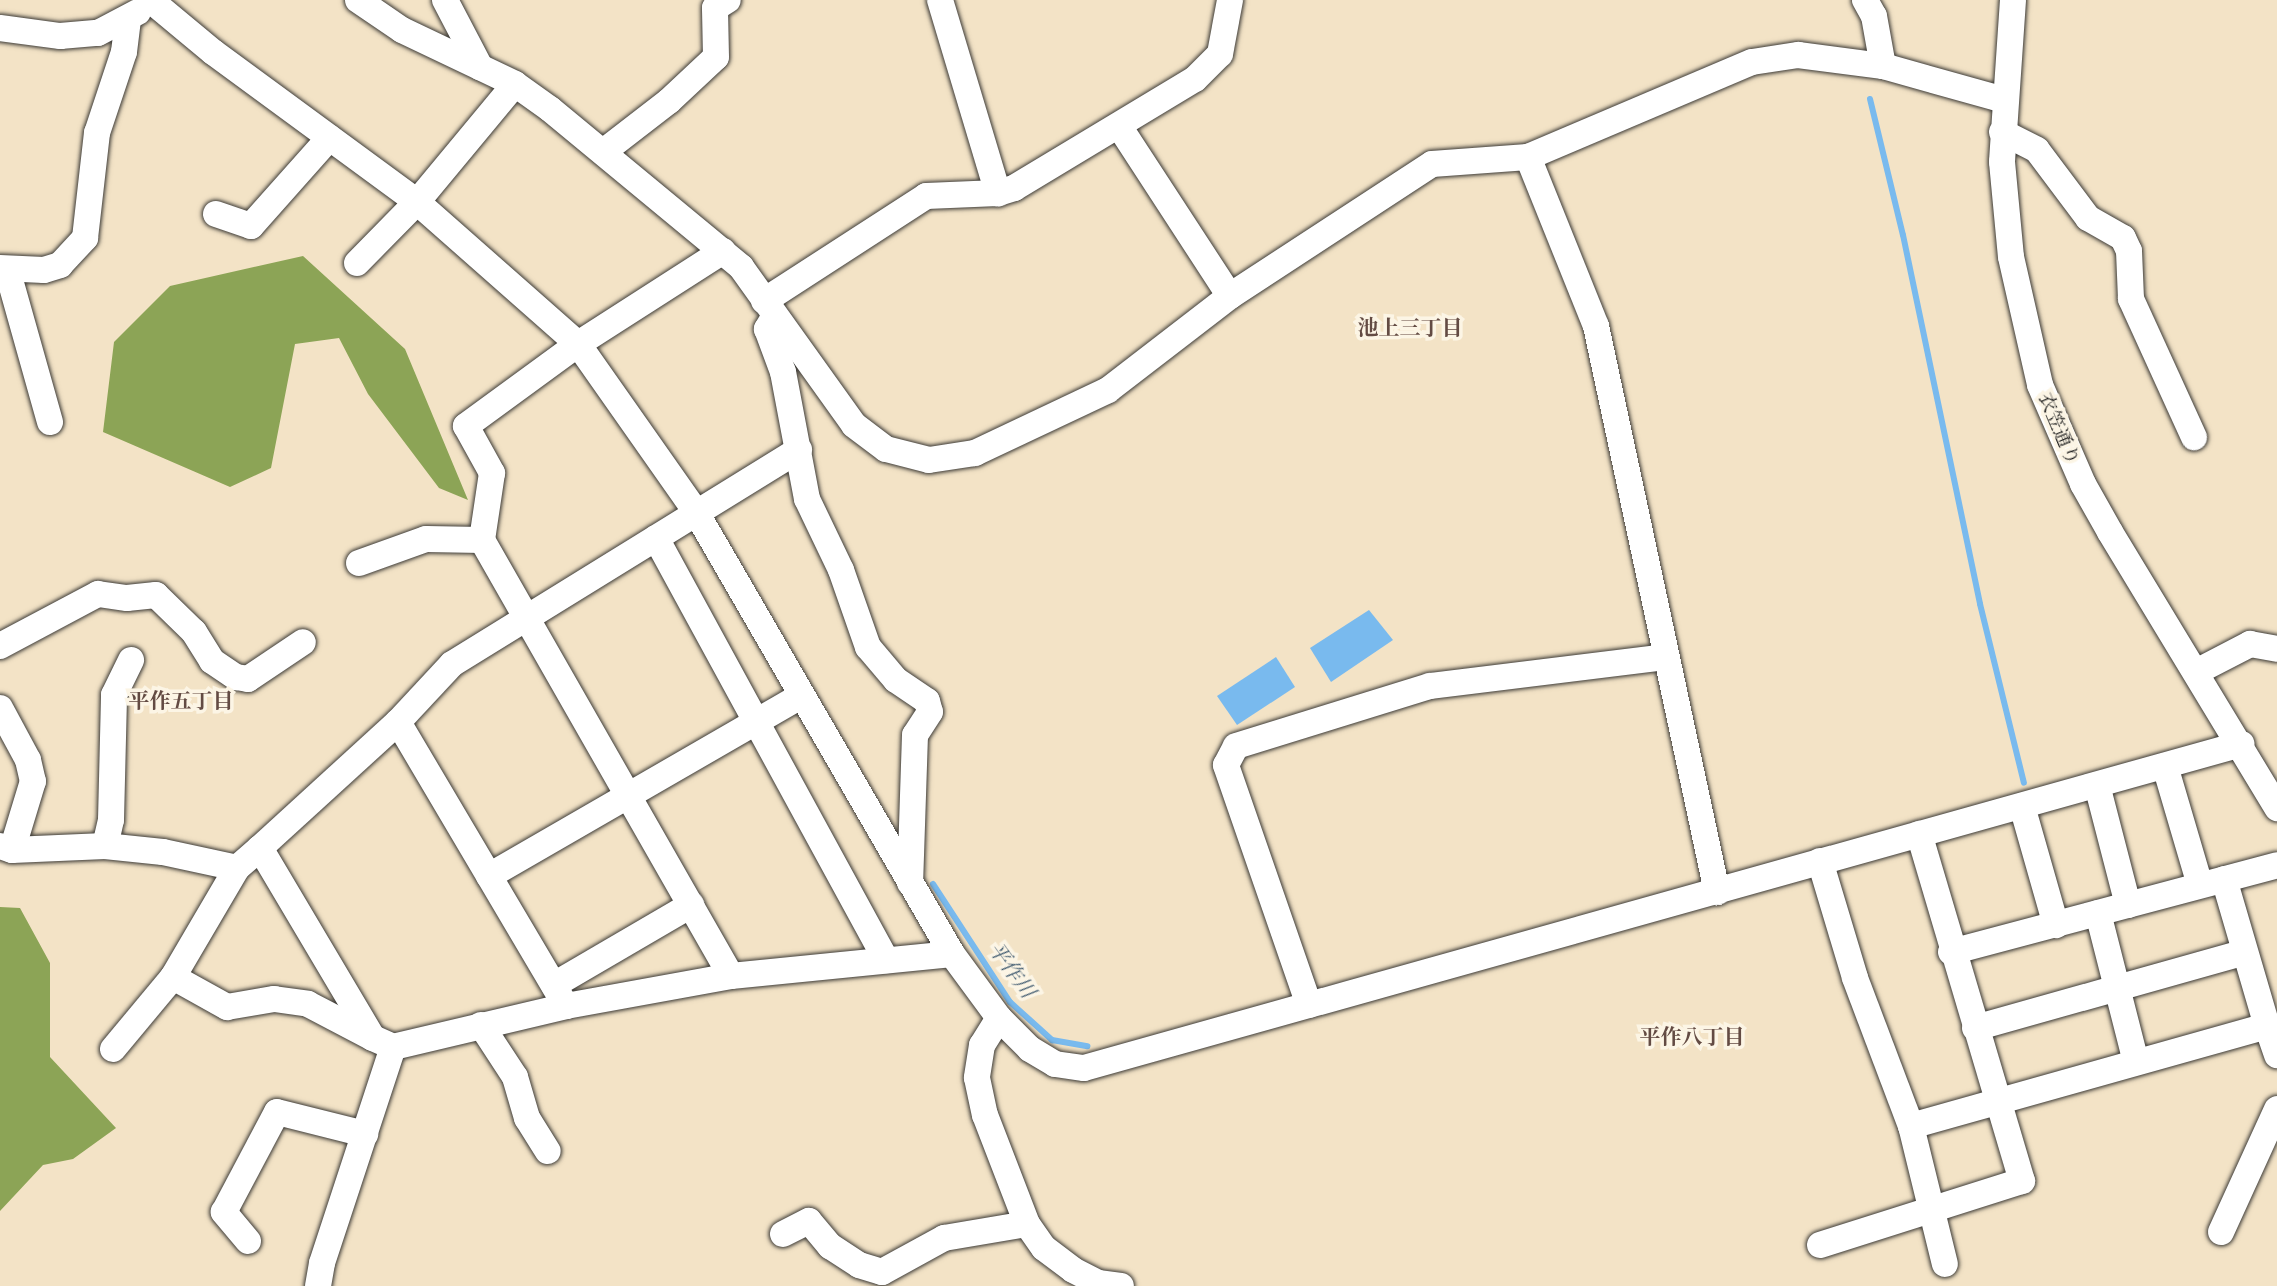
<!DOCTYPE html>
<meta charset="utf-8">
<style>
body{margin:0}
#map{position:relative;width:2277px;height:1286px;overflow:hidden;background:#f3e3c6;font-family:"Libre Caslon Text","Noto Serif JP",serif}
div>[style]{position:absolute}
.forest>*{inset:0;background:#8ca456}
.water>*{inset:0;background:#79baee}
.stream>*{height:6px;margin:-3px;padding:0 3px;transform-origin:3px;border-radius:3px;background:#79baee}
.roads{filter:drop-shadow(0 0 2px #3c3a36) drop-shadow(0 0 2px #3c3a36)}
.minor>*{height:26px;margin:-13px;padding:0 13px;transform-origin:13px;border-radius:13px;background:#fff}
span{translate:-50% -50%;white-space:nowrap;text-align:center;line-height:1.15;-webkit-text-stroke:7px #fcf5e5;paint-order:stroke}
.street-label{font-size:19px;color:#1c1c1c}
.neighbourhood-label{font-size:21px;color:#634b43;font-weight:700}
.water-label{font-size:21px;color:#415b70;font-style:italic}
</style>
<div id="map">
<div class="forest">
<i style="clip-path:polygon(303px 256px,405px 349px,468px 500px,439px 488px,368px 394px,339px 338px,295px 344px,271px 468px,230px 487px,103px 432px,114px 342px,170px 286px)"></i>
<i style="clip-path:polygon(0 907px,20px 908px,50px 963px,50px 1057px,116px 1128px,73px 1159px,43px 1165px,0 1211px)"></i>
</div>
<div class="water">
<i style="clip-path:polygon(1369px 610px,1393px 640px,1331px 682px,1310px 648px)"></i>
<i style="clip-path:polygon(1276px 657px,1295px 687px,1237px 725px,1217px 696px)"></i>
</div>
<div class="stream">
<i style="left:1870px;top:99px;width:140px;rotate:76.4deg"></i>
<i style="left:1903px;top:235px;width:377px;rotate:78.2deg"></i>
<i style="left:1980px;top:604px;width:184px;rotate:76.2deg"></i>
<i style="left:933px;top:884px;width:141px;rotate:56.9deg"></i>
<i style="left:1010px;top:1002px;width:57px;rotate:42.1deg"></i>
<i style="left:1052px;top:1040px;width:36px;rotate:10deg"></i>
</div>
<div class="roads">
<div class="minor">
<i style="left:358px;top:0;width:53px;rotate:34.3deg"></i>
<i style="left:402px;top:30px;width:125px;rotate:25.5deg"></i>
<i style="left:515px;top:84px;width:43px;rotate:35.5deg"></i>
<i style="left:550px;top:109px;width:248px;rotate:39.6deg"></i>
<i style="left:741px;top:267px;width:194px;rotate:54.4deg"></i>
<i style="left:854px;top:425px;width:40px;rotate:37deg"></i>
<i style="left:886px;top:449px;width:44px;rotate:14.3deg"></i>
<i style="left:929px;top:460px;width:47px;rotate:-8.7deg"></i>
<i style="left:975px;top:453px;width:147px;rotate:-25.3deg"></i>
<i style="left:1108px;top:390px;width:154px;rotate:-37.6deg"></i>
<i style="left:1230px;top:296px;width:241px;rotate:-33.2deg"></i>
<i style="left:1432px;top:164px;width:96px;rotate:-4.2deg"></i>
<i style="left:1528px;top:157px;width:243px;rotate:-23deg"></i>
<i style="left:1752px;top:62px;width:47px;rotate:-8.7deg"></i>
<i style="left:1798px;top:55px;width:86px;rotate:7.4deg"></i>
<i style="left:1883px;top:66px;width:126px;rotate:15.7deg"></i>
<i style="left:445px;top:0;width:76px;rotate:62.4deg"></i>
<i style="left:940px;top:0;width:202px;rotate:73.3deg"></i>
<i style="left:1865px;top:0;width:18px;rotate:61deg"></i>
<i style="left:1874px;top:16px;width:51px;rotate:79.8deg"></i>
<i style="left:2013px;top:0;width:162px;rotate:93.9deg"></i>
<i style="left:2002px;top:162px;width:95px;rotate:84.6deg"></i>
<i style="left:2011px;top:257px;width:131px;rotate:77.2deg"></i>
<i style="left:2040px;top:385px;width:108px;rotate:66.5deg"></i>
<i style="left:2083px;top:484px;width:55px;rotate:60.6deg"></i>
<i style="left:2110px;top:532px;width:323px;rotate:58.8deg"></i>
<i style="left:154px;top:3px;width:77px;rotate:39.7deg"></i>
<i style="left:213px;top:52px;width:253px;rotate:36.3deg"></i>
<i style="left:417px;top:202px;width:215px;rotate:41.4deg"></i>
<i style="left:578px;top:344px;width:205px;rotate:54.9deg"></i>
<i style="left:696px;top:512px;width:511px;rotate:59.92deg"></i>
<i style="left:952px;top:954px;width:79px;rotate:53.7deg"></i>
<i style="left:999px;top:1018px;width:44px;rotate:45deg"></i>
<i style="left:1030px;top:1049px;width:29px;rotate:31deg"></i>
<i style="left:1055px;top:1064px;width:29px;rotate:8deg"></i>
<i style="left:1084px;top:1068px;width:1202px;rotate:-15.64deg"></i>
<i style="left:0;top:28px;width:61px;rotate:7.6deg"></i>
<i style="left:60px;top:36px;width:38px;rotate:-5deg"></i>
<i style="left:98px;top:33px;width:45px;rotate:-27.7deg"></i>
<i style="left:1119px;top:126px;width:203px;rotate:56.9deg"></i>
<i style="left:2002px;top:132px;width:39px;rotate:27deg"></i>
<i style="left:2037px;top:150px;width:85px;rotate:53.1deg"></i>
<i style="left:2088px;top:218px;width:40px;rotate:29.7deg"></i>
<i style="left:2123px;top:238px;width:14px;rotate:65deg"></i>
<i style="left:2129px;top:251px;width:48px;rotate:87.6deg"></i>
<i style="left:2131px;top:299px;width:152px;rotate:65.5deg"></i>
<i style="left:603px;top:152px;width:83px;rotate:-37.7deg"></i>
<i style="left:669px;top:101px;width:64px;rotate:-43.1deg"></i>
<i style="left:716px;top:57px;width:49px;rotate:-91.2deg"></i>
<i style="left:715px;top:8px;width:15px;rotate:-32deg"></i>
<i style="left:1528px;top:157px;width:182px;rotate:68.1deg"></i>
<i style="left:1596px;top:326px;width:579px;rotate:77.93deg"></i>
<i style="left:216px;top:214px;width:37px;rotate:19deg"></i>
<i style="left:251px;top:226px;width:118px;rotate:-48.4deg"></i>
<i style="left:723px;top:251px;width:172px;rotate:147.3deg"></i>
<i style="left:578px;top:344px;width:139px;rotate:143.8deg"></i>
<i style="left:466px;top:426px;width:54px;rotate:61deg"></i>
<i style="left:492px;top:473px;width:68px;rotate:98.5deg"></i>
<i style="left:482px;top:540px;width:502px;rotate:60.27deg"></i>
<i style="left:357px;top:263px;width:86px;rotate:-45.5deg"></i>
<i style="left:417px;top:202px;width:153px;rotate:-50.3deg"></i>
<i style="left:0;top:268px;width:44px;rotate:2.6deg"></i>
<i style="left:44px;top:270px;width:17px;rotate:-17deg"></i>
<i style="left:60px;top:265px;width:37px;rotate:-47deg"></i>
<i style="left:85px;top:238px;width:106px;rotate:-83.5deg"></i>
<i style="left:97px;top:133px;width:85px;rotate:-71.6deg"></i>
<i style="left:124px;top:52px;width:34px;rotate:-83deg"></i>
<i style="left:7px;top:269px;width:159px;rotate:74.3deg"></i>
<i style="left:764px;top:301px;width:193px;rotate:-32.9deg"></i>
<i style="left:926px;top:196px;width:72px;rotate:-2.4deg"></i>
<i style="left:998px;top:193px;width:17px;rotate:-17deg"></i>
<i style="left:1014px;top:188px;width:211px;rotate:-31.1deg"></i>
<i style="left:1195px;top:79px;width:35px;rotate:-45deg"></i>
<i style="left:1220px;top:54px;width:55px;rotate:-79.5deg"></i>
<i style="left:773px;top:319px;width:12px;rotate:121deg"></i>
<i style="left:767px;top:329px;width:46px;rotate:69.6deg"></i>
<i style="left:783px;top:372px;width:129px;rotate:79.3deg"></i>
<i style="left:807px;top:499px;width:79px;rotate:64.4deg"></i>
<i style="left:841px;top:570px;width:82px;rotate:70.7deg"></i>
<i style="left:868px;top:647px;width:43px;rotate:49.7deg"></i>
<i style="left:896px;top:680px;width:37px;rotate:34deg"></i>
<i style="left:927px;top:701px;width:11px;rotate:75deg"></i>
<i style="left:930px;top:712px;width:27px;rotate:123deg"></i>
<i style="left:915px;top:735px;width:148px;rotate:91.9deg"></i>
<i style="left:656px;top:538px;width:481px;rotate:61.4deg"></i>
<i style="left:359px;top:563px;width:71px;rotate:-19.7deg"></i>
<i style="left:426px;top:539px;width:56px;rotate:1deg"></i>
<i style="left:0;top:646px;width:111px;rotate:-28deg"></i>
<i style="left:98px;top:594px;width:29px;rotate:8deg"></i>
<i style="left:127px;top:598px;width:29px;rotate:-6deg"></i>
<i style="left:156px;top:595px;width:53px;rotate:44.2deg"></i>
<i style="left:194px;top:632px;width:34px;rotate:58deg"></i>
<i style="left:212px;top:661px;width:29px;rotate:34deg"></i>
<i style="left:236px;top:677px;width:12px;rotate:9deg"></i>
<i style="left:248px;top:679px;width:66px;rotate:-33.9deg"></i>
<i style="left:2198px;top:671px;width:59px;rotate:-27.4deg"></i>
<i style="left:2250px;top:644px;width:27px;rotate:10deg"></i>
<i style="left:0;top:708px;width:59px;rotate:61.7deg"></i>
<i style="left:28px;top:760px;width:22px;rotate:77deg"></i>
<i style="left:33px;top:781px;width:72px;rotate:106.9deg"></i>
<i style="left:398px;top:722px;width:330px;rotate:59.4deg"></i>
<i style="left:2165px;top:766px;width:124px;rotate:73.6deg"></i>
<i style="left:2097px;top:785px;width:124px;rotate:75.5deg"></i>
<i style="left:2022px;top:806px;width:124px;rotate:74.1deg"></i>
<i style="left:0;top:846px;width:13px;rotate:18deg"></i>
<i style="left:12px;top:850px;width:93px;rotate:-2.5deg"></i>
<i style="left:105px;top:846px;width:58px;rotate:5.9deg"></i>
<i style="left:163px;top:852px;width:76px;rotate:12.2deg"></i>
<i style="left:105px;top:846px;width:27px;rotate:-77deg"></i>
<i style="left:111px;top:820px;width:125px;rotate:-88.6deg"></i>
<i style="left:114px;top:695px;width:39px;rotate:-64deg"></i>
<i style="left:260px;top:848px;width:187px;rotate:-42.4deg"></i>
<i style="left:398px;top:722px;width:79px;rotate:-47deg"></i>
<i style="left:452px;top:664px;width:408px;rotate:-31.7deg"></i>
<i style="left:1820px;top:861px;width:122px;rotate:73.3deg"></i>
<i style="left:1855px;top:978px;width:158px;rotate:69.3deg"></i>
<i style="left:1911px;top:1126px;width:142px;rotate:76.2deg"></i>
<i style="left:489px;top:876px;width:360px;rotate:-30deg"></i>
<i style="left:2098px;top:913px;width:154px;rotate:75.7deg"></i>
<i style="left:1951px;top:952px;width:337px;rotate:-14.9deg"></i>
<i style="left:173px;top:977px;width:62px;rotate:29.1deg"></i>
<i style="left:227px;top:1007px;width:48px;rotate:-9.7deg"></i>
<i style="left:274px;top:999px;width:34px;rotate:8deg"></i>
<i style="left:308px;top:1004px;width:71px;rotate:27.6deg"></i>
<i style="left:554px;top:985px;width:159px;rotate:-30.3deg"></i>
<i style="left:1309px;top:1005px;width:254px;rotate:-109.1deg"></i>
<i style="left:1226px;top:765px;width:21px;rotate:-62deg"></i>
<i style="left:1236px;top:746px;width:203px;rotate:-17.2deg"></i>
<i style="left:1430px;top:686px;width:238px;rotate:-7deg"></i>
<i style="left:999px;top:1018px;width:32px;rotate:122deg"></i>
<i style="left:982px;top:1045px;width:33px;rotate:99deg"></i>
<i style="left:977px;top:1078px;width:38px;rotate:78deg"></i>
<i style="left:985px;top:1115px;width:117px;rotate:68.9deg"></i>
<i style="left:1027px;top:1224px;width:29px;rotate:55deg"></i>
<i style="left:1044px;top:1248px;width:36px;rotate:37deg"></i>
<i style="left:1073px;top:1270px;width:28px;rotate:27deg"></i>
<i style="left:1098px;top:1283px;width:23px;rotate:7deg"></i>
<i style="left:481px;top:1025px;width:62px;rotate:56.8deg"></i>
<i style="left:515px;top:1077px;width:43px;rotate:73.7deg"></i>
<i style="left:527px;top:1118px;width:39px;rotate:58deg"></i>
<i style="left:2267px;top:1026px;width:31px;rotate:71deg"></i>
<i style="left:1975px;top:1028px;width:280px;rotate:-15.7deg"></i>
<i style="left:113px;top:1049px;width:94px;rotate:-50.2deg"></i>
<i style="left:173px;top:977px;width:126px;rotate:-59.6deg"></i>
<i style="left:237px;top:868px;width:30px;rotate:-41deg"></i>
<i style="left:260px;top:848px;width:221px;rotate:59.3deg"></i>
<i style="left:373px;top:1038px;width:22px;rotate:24deg"></i>
<i style="left:393px;top:1047px;width:178px;rotate:-13.3deg"></i>
<i style="left:566px;top:1006px;width:168px;rotate:-10.3deg"></i>
<i style="left:731px;top:976px;width:222px;rotate:-5.7deg"></i>
<i style="left:1911px;top:1126px;width:370px;rotate:-15.7deg"></i>
<i style="left:2267px;top:1026px;width:153px;rotate:-106.3deg"></i>
<i style="left:2221px;top:1232px;width:135px;rotate:-65.5deg"></i>
<i style="left:783px;top:1234px;width:29px;rotate:-27deg"></i>
<i style="left:809px;top:1221px;width:33px;rotate:50deg"></i>
<i style="left:830px;top:1246px;width:35px;rotate:33deg"></i>
<i style="left:859px;top:1265px;width:24px;rotate:17deg"></i>
<i style="left:882px;top:1272px;width:71px;rotate:-28.7deg"></i>
<i style="left:944px;top:1238px;width:84px;rotate:-9.6deg"></i>
<i style="left:248px;top:1241px;width:38px;rotate:-130deg"></i>
<i style="left:224px;top:1212px;width:113px;rotate:-62.1deg"></i>
<i style="left:277px;top:1112px;width:91px;rotate:14deg"></i>
<i style="left:1820px;top:1245px;width:212px;rotate:-17.6deg"></i>
<i style="left:2022px;top:1181px;width:362px;rotate:-106.5deg"></i>
<i style="left:318px;top:1286px;width:23px;rotate:-80deg"></i>
<i style="left:322px;top:1263px;width:227px;rotate:-71.8deg"></i>
</div>
</div>
<div class="street-label">
<span style="left:2059px;top:429px;rotate:67deg">衣笠通り</span>
</div>
<div class="neighbourhood-label">
<span style="left:1410px;top:328px">池上三丁目</span>
<span style="left:181px;top:701px">平作五丁目</span>
<span style="left:1692px;top:1037px">平作八丁目</span>
</div>
<div class="water-label">
<span style="left:1012px;top:970px;rotate:54deg">平作川</span>
</div>
</div>
